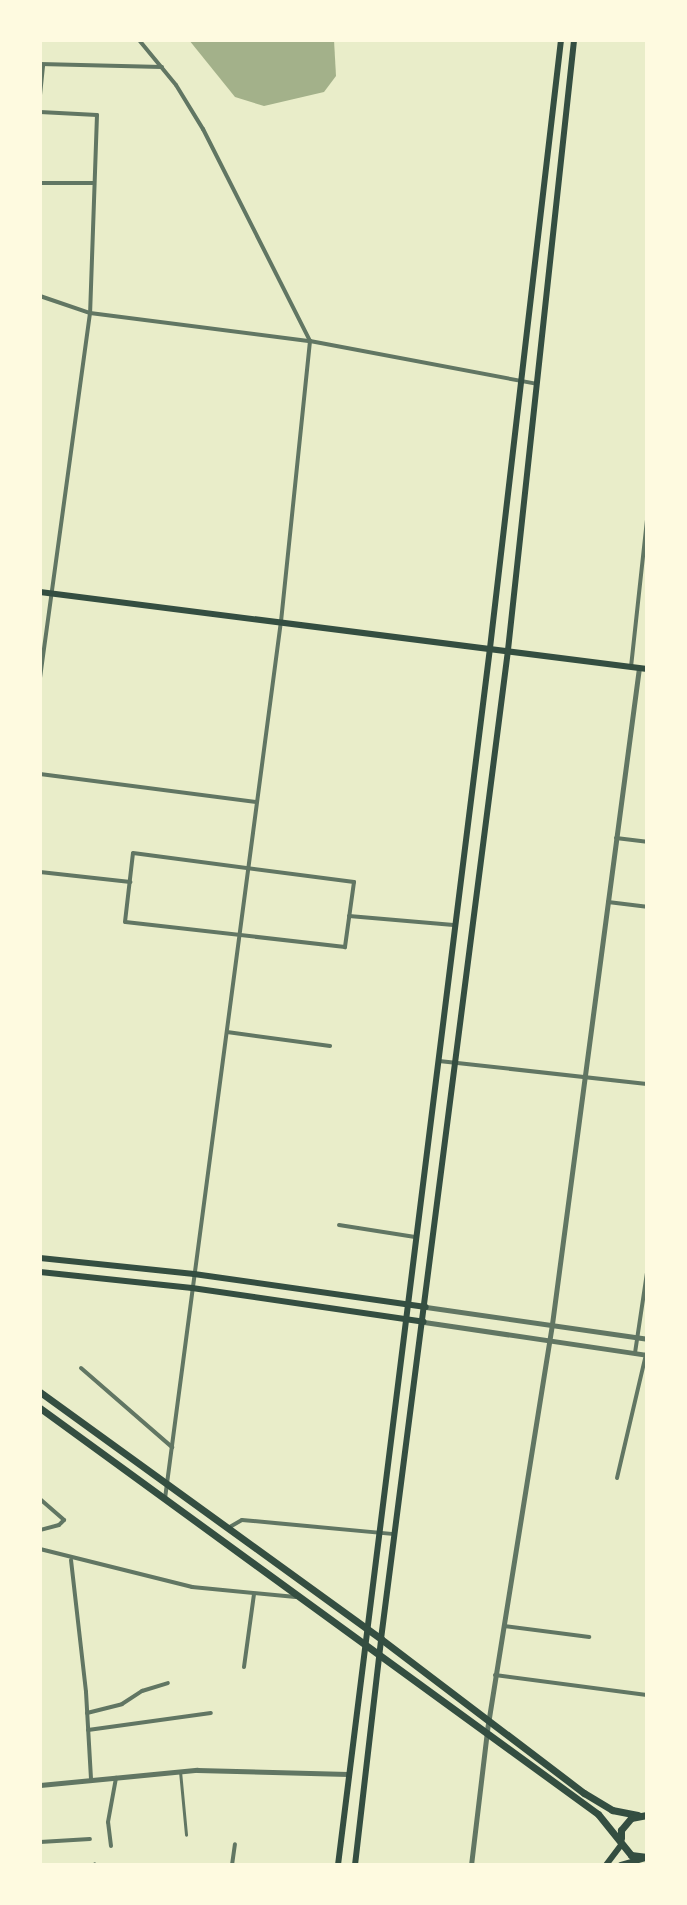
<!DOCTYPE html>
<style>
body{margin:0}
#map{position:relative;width:687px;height:1905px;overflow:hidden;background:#e9edc9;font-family:"Work Sans",sans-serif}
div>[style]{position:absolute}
.water>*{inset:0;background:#a3b18a}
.pedestrian>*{height:3px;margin:-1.5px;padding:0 1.5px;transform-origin:1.5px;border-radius:1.5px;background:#617663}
.minor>*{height:4px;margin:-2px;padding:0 2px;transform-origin:2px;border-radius:2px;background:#617663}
.tertiary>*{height:5px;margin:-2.5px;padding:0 2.5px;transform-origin:2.5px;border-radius:2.5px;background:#617663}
.secondary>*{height:6px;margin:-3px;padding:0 3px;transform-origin:3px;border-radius:3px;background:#344e41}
.primary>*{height:7px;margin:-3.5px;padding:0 3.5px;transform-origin:3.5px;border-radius:3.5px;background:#344e41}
span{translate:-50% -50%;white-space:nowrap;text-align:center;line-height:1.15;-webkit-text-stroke:6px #fefae0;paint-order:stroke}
.frame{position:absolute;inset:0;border:42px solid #fefae0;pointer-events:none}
</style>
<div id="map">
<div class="water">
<i style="clip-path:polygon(189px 40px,334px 40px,336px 76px,324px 92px,264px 106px,235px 97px)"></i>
</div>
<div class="pedestrian">
<i style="left:180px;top:1771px;width:64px;rotate:84.6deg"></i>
</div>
<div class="minor">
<i style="left:139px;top:40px;width:58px;rotate:50.6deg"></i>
<i style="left:176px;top:85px;width:52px;rotate:58.5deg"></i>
<i style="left:203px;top:129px;width:237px;rotate:63.2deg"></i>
<i style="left:310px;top:341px;width:281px;rotate:95.9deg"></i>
<i style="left:281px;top:621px;width:885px;rotate:97.53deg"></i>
<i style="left:40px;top:64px;width:122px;rotate:1.4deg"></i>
<i style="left:40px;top:95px;width:30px;rotate:-84deg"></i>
<i style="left:40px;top:112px;width:57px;rotate:3deg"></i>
<i style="left:97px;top:115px;width:198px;rotate:92deg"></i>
<i style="left:90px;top:313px;width:368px;rotate:97.8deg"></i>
<i style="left:40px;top:183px;width:54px"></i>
<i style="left:40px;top:296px;width:53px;rotate:18.8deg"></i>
<i style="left:90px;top:313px;width:222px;rotate:7.3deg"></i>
<i style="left:310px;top:341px;width:231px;rotate:10.7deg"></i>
<i style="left:631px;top:667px;width:148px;rotate:-83.8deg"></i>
<i style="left:40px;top:774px;width:218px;rotate:7.4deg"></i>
<i style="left:616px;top:838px;width:31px;rotate:7deg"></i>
<i style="left:133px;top:853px;width:223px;rotate:7.5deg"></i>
<i style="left:354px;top:882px;width:66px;rotate:97.9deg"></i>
<i style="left:345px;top:947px;width:221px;rotate:-173.5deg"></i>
<i style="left:125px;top:922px;width:69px;rotate:-83.4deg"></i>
<i style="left:40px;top:872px;width:91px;rotate:6.3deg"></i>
<i style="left:608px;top:902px;width:39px;rotate:7deg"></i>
<i style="left:349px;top:916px;width:105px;rotate:4.9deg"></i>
<i style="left:227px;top:1032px;width:104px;rotate:7.7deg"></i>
<i style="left:439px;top:1061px;width:209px;rotate:6.3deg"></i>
<i style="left:339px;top:1225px;width:77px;rotate:9deg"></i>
<i style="left:635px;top:1353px;width:81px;rotate:-81.5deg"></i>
<i style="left:81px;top:1368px;width:121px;rotate:41deg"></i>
<i style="left:617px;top:1478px;width:127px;rotate:-76.8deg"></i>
<i style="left:40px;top:1499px;width:32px;rotate:41deg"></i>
<i style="left:64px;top:1520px;width:7px;rotate:135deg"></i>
<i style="left:59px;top:1525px;width:20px;rotate:165deg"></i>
<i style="left:228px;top:1528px;width:16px;rotate:-30deg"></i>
<i style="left:242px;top:1520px;width:153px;rotate:5.3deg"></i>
<i style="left:40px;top:1549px;width:157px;rotate:14deg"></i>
<i style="left:192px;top:1587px;width:104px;rotate:5.5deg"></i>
<i style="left:71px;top:1560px;width:133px;rotate:83.5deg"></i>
<i style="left:86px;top:1692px;width:88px;rotate:86.7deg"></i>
<i style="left:504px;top:1626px;width:86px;rotate:7.4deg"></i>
<i style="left:244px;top:1667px;width:74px;rotate:-82.2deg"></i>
<i style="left:495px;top:1675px;width:153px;rotate:7.5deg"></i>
<i style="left:87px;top:1713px;width:36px;rotate:-14deg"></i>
<i style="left:122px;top:1704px;width:24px;rotate:-33deg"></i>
<i style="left:142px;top:1691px;width:27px;rotate:-17deg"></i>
<i style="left:88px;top:1730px;width:124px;rotate:-7.9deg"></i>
<i style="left:40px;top:1842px;width:50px;rotate:-3.4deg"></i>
<i style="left:111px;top:1846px;width:24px;rotate:-97deg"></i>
<i style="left:108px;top:1822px;width:45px;rotate:-79.7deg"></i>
<i style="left:94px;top:1865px;width:1px;rotate:-45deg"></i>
<i style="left:232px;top:1865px;width:21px;rotate:-82deg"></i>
</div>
<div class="tertiary">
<i style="left:426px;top:1307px;width:223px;rotate:8.2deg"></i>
<i style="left:424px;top:1322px;width:225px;rotate:8.4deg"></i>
<i style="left:40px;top:1785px;width:158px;rotate:-5.5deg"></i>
<i style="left:197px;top:1770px;width:151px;rotate:1.5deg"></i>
<i style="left:471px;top:1865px;width:136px;rotate:-83.2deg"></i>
<i style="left:487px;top:1730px;width:411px;rotate:-80.9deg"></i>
<i style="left:552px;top:1324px;width:662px;rotate:-82.45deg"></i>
</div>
<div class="secondary">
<i style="left:40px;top:592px;width:612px;rotate:7.23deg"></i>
<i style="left:40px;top:1258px;width:155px;rotate:5.9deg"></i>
<i style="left:194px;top:1274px;width:234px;rotate:8.1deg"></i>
<i style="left:40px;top:1272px;width:153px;rotate:6deg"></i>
<i style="left:192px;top:1288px;width:234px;rotate:8.3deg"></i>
<i style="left:338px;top:1865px;width:1226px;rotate:-82.88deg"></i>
<i style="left:490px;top:648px;width:612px;rotate:-83.34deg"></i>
<i style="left:355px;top:1865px;width:227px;rotate:-83.4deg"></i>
<i style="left:381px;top:1639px;width:997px;rotate:-82.68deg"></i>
<i style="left:508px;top:650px;width:614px;rotate:-83.82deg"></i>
<i style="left:606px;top:1865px;width:26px;rotate:-53deg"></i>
<i style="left:621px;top:1865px;width:25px;rotate:-16deg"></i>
</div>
<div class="primary">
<i style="left:40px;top:1392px;width:421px;rotate:35.9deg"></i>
<i style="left:381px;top:1639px;width:255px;rotate:37.2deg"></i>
<i style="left:584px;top:1793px;width:33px;rotate:31deg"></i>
<i style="left:612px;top:1810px;width:26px;rotate:11deg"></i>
<i style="left:40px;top:1408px;width:690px;rotate:36.04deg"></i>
<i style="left:598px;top:1814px;width:53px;rotate:51.2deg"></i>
<i style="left:631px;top:1855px;width:16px;rotate:7deg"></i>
<i style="left:621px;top:1838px;width:8px;rotate:-90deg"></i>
<i style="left:621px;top:1830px;width:16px;rotate:-50deg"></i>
<i style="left:631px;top:1818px;width:16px;rotate:-11deg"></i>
</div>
<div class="frame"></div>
</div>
